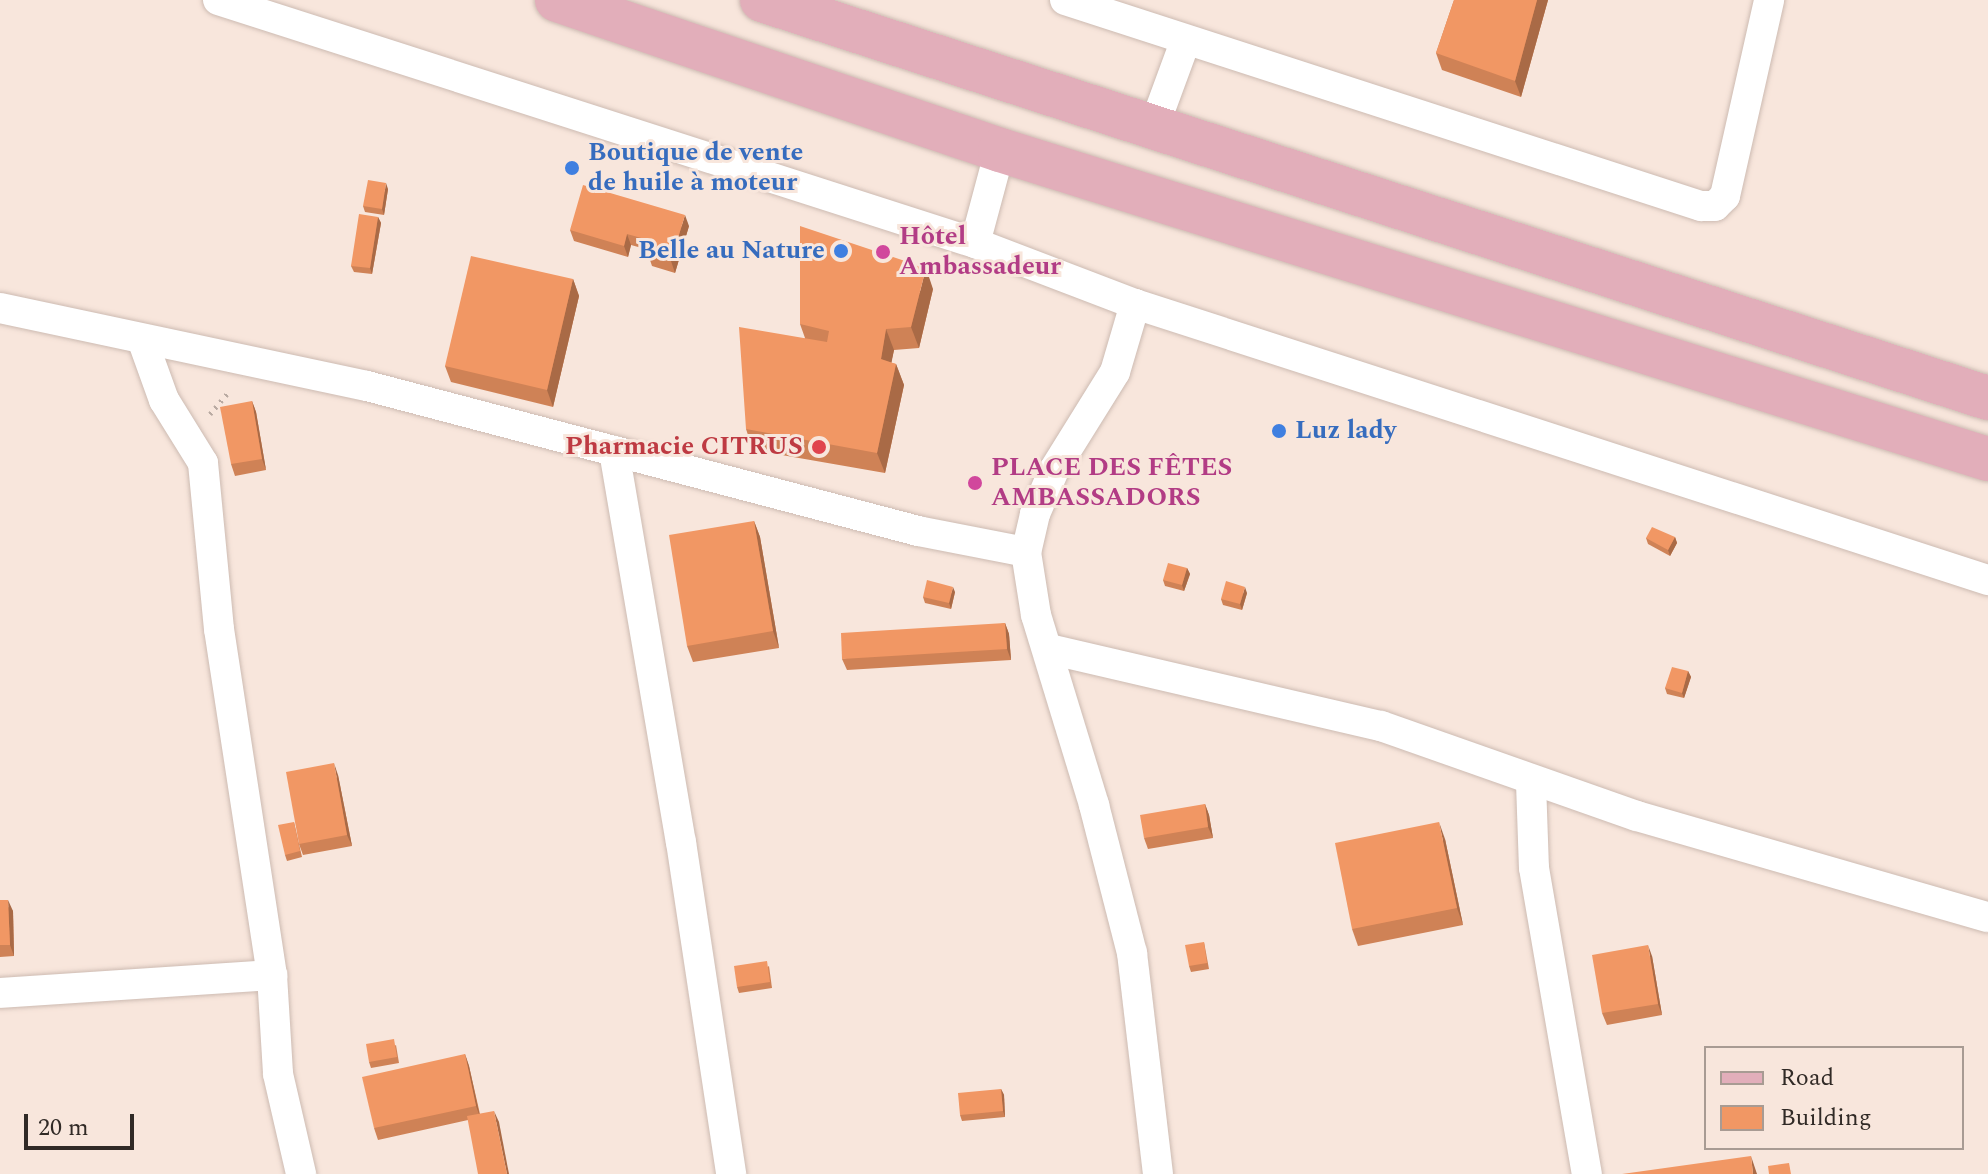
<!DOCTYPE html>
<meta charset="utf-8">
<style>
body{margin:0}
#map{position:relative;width:1988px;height:1174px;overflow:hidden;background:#f8e6dc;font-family:Spectral,serif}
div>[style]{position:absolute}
.path>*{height:5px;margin-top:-2.5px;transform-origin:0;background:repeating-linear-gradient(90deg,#b9aaa2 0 2px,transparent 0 8px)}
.roads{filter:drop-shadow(0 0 2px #cdbbb2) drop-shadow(0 0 2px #cdbbb2)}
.minor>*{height:30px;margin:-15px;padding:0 15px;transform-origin:15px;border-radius:15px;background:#fff}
.primary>*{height:44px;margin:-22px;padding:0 22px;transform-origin:22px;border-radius:22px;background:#e2aeba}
.wall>*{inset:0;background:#cf8256}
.shaded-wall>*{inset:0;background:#a96a46}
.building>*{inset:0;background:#f19764}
.dots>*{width:22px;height:22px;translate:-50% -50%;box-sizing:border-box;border:4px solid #f8e6dc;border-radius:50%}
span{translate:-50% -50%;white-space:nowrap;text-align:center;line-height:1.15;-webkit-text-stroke:6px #f8e6dc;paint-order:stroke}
.shop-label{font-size:26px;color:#366cbe;font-weight:700}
.left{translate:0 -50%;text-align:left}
.right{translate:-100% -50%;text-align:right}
.hotel-label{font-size:26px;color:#b23c85;font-weight:700}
.health-label{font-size:26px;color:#be3a42;font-weight:700}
.legend{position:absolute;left:1704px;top:1046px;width:260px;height:104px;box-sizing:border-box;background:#f8e6dc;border:2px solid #a89b93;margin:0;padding:10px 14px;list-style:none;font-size:24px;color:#312a26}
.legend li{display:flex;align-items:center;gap:16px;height:40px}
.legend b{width:40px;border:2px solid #a89b93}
.scale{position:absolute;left:24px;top:1114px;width:110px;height:36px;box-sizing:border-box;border:4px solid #312a26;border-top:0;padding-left:10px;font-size:24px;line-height:28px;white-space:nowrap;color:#312a26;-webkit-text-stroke:6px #f8e6dc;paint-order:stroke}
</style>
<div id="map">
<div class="path">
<i style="left:210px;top:414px;width:30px;rotate:-50deg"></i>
</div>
<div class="roads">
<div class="minor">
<i style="left:218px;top:0;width:795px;rotate:17.8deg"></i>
<i style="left:1065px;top:0;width:669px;rotate:17.95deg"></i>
<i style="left:1701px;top:206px;width:14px"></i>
<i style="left:1715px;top:206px;width:14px;rotate:-45deg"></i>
<i style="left:1725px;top:196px;width:201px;rotate:-77.3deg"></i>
<i style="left:1153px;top:129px;width:93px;rotate:-69.8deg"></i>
<i style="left:1000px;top:150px;width:96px;rotate:105deg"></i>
<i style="left:975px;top:243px;width:171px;rotate:20.9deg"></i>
<i style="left:1135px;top:304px;width:71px;rotate:106.4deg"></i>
<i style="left:1115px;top:372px;width:115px;rotate:121.9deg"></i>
<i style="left:1054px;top:470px;width:48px;rotate:113.4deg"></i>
<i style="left:1035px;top:514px;width:39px;rotate:103deg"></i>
<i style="left:1026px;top:552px;width:64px;rotate:81deg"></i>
<i style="left:1036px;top:615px;width:199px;rotate:73deg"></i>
<i style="left:1094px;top:805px;width:153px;rotate:75.6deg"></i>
<i style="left:1132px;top:953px;width:223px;rotate:83.3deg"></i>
<i style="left:1135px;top:304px;width:897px;rotate:17.93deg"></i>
<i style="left:0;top:308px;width:375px;rotate:12deg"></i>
<i style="left:367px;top:386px;width:570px;rotate:14.74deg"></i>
<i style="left:918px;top:531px;width:110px;rotate:11deg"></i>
<i style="left:142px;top:339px;width:65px;rotate:70.2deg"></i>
<i style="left:164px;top:400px;width:74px;rotate:58.2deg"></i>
<i style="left:203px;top:463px;width:167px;rotate:84.5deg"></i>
<i style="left:219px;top:629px;width:350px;rotate:81.3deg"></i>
<i style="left:272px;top:975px;width:99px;rotate:86.5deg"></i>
<i style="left:278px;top:1074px;width:103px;rotate:77deg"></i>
<i style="left:614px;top:451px;width:397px;rotate:80.3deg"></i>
<i style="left:681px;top:842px;width:336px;rotate:81.4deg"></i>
<i style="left:1049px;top:649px;width:341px;rotate:13.1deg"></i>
<i style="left:1381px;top:726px;width:271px;rotate:19.4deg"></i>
<i style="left:1637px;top:816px;width:365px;rotate:16.1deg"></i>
<i style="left:1531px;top:783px;width:85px;rotate:88deg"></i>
<i style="left:1534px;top:868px;width:311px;rotate:80.2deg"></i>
<i style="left:0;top:993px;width:273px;rotate:-3.8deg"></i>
</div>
<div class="primary">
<i style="left:557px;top:0;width:468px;rotate:18.7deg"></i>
<i style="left:1000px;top:150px;width:1035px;rotate:17.37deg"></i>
<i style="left:762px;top:0;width:1289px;rotate:17.99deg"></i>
</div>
</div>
<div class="wall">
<i style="clip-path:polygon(1454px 0,1548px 0,1521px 97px,1442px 70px,1436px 53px)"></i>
<i style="clip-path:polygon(388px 189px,384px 215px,365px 212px,363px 206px)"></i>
<i style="clip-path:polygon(378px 217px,381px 223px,372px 274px,354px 272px,351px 266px)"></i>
<i style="clip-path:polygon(689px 226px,675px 273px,652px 266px,648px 254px,649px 250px,631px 245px,628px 257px,574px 241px,570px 230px)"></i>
<i style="clip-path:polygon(573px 279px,579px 296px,553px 407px,451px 382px,445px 366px)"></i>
<i style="clip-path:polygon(933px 289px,919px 348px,894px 350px,891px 363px,896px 364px,904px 385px,885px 473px,753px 450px,746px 429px,805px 338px,800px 324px)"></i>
<i style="clip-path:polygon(252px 401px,256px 412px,266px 470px,235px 476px,231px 464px)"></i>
<i style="clip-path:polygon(754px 521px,760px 537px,779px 648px,693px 662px,687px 646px)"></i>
<i style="clip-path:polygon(1675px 537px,1677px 543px,1670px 556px,1648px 544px,1646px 538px)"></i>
<i style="clip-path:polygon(1187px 568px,1190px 574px,1184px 591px,1165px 586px,1163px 580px)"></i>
<i style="clip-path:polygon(955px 592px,951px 609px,925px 603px,923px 597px)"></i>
<i style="clip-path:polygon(1247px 593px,1242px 610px,1223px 605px,1221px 599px)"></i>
<i style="clip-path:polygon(1005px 623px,1009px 634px,1011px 660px,847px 670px,842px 659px)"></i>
<i style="clip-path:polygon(1688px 671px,1691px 677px,1684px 698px,1667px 694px,1665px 688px)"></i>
<i style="clip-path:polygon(338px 775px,352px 846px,303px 855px,299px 844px)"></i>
<i style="clip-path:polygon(1205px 804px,1209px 815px,1213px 838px,1148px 849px,1144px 838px)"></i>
<i style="clip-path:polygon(294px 822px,302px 857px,287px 861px,285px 855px)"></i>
<i style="clip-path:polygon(1445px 839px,1463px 925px,1358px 946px,1352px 929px)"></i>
<i style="clip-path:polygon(0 900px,13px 911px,14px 956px,0 957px)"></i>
<i style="clip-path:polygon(1204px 942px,1209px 969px,1191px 972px,1189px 966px)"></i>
<i style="clip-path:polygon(1652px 956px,1662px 1015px,1607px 1025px,1602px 1013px)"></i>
<i style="clip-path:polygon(769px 966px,772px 988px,739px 993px,737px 987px)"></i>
<i style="clip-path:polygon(396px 1045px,399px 1063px,371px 1068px,369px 1062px)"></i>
<i style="clip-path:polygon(465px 1054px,469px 1066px,480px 1114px,499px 1122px,468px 1120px,378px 1140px,374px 1128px)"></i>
<i style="clip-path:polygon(1001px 1089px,1004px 1095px,1005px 1117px,962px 1121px,960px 1115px)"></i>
</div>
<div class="shaded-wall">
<i style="clip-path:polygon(1537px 0,1548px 0,1521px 97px,1515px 81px)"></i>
<i style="clip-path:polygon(386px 183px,388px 189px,384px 215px,382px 209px)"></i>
<i style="clip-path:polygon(685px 215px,689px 226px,675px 273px,671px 261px)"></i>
<i style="clip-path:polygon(378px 217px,381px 223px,372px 274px,370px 268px)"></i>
<i style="clip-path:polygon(627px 234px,631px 245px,628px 257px,624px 246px)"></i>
<i style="clip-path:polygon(926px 268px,933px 289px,919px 348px,911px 327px)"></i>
<i style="clip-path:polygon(573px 279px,579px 296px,553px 407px,547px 390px)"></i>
<i style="clip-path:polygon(886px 329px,894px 350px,888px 380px,881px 359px)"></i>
<i style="clip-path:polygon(896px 364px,904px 385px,885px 473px,877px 453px)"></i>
<i style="clip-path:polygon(252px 401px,256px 412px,266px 470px,262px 459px)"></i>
<i style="clip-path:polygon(754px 521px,760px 537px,779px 648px,773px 631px)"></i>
<i style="clip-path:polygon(1675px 537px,1677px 543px,1670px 556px,1668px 550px)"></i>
<i style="clip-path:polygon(1187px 568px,1190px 574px,1184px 591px,1182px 585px)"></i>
<i style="clip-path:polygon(953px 587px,955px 592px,951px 609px,949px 603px)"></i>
<i style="clip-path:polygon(1245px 587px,1247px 593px,1242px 610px,1240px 604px)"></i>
<i style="clip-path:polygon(1005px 623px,1009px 634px,1011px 660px,1007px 649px)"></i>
<i style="clip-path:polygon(1688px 671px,1691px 677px,1684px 698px,1682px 693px)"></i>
<i style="clip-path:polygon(334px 763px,338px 775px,352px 846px,347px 835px)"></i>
<i style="clip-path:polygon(1205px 804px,1209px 815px,1213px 838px,1208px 827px)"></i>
<i style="clip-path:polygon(1439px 822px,1445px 839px,1463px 925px,1457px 908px)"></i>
<i style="clip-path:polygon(8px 900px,13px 911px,14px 956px,10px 945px)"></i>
<i style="clip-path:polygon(1648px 945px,1652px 956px,1662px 1015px,1658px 1004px)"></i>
<i style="clip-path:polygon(465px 1054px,469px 1066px,480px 1117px,476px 1106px)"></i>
<i style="clip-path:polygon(1001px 1089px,1004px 1095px,1005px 1117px,1003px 1111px)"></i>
<i style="clip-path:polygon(494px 1111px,499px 1122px,509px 1174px,507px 1174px)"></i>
<i style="clip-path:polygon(1751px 1156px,1757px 1174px,1753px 1174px)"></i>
</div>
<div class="building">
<i style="clip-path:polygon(1454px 0,1537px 0,1515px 81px,1436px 53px)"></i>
<i style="clip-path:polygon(368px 180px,386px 183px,382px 209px,363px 206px)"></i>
<i style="clip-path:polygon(583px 185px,685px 215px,671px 261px,648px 254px,652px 241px,627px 234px,624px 246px,570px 230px)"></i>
<i style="clip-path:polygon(359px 214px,378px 217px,370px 268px,351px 266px)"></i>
<i style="clip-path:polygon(800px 226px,926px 268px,911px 327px,886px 329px,881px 359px,896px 364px,877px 453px,746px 429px,739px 327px,827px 342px,829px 331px,800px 324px)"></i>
<i style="clip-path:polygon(471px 256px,573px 279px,547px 390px,445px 366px)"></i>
<i style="clip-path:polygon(252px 401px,262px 459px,231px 464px,220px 407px)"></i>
<i style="clip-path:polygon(754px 521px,773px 631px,687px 646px,669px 535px)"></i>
<i style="clip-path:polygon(1652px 527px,1675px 537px,1668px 550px,1646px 538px)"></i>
<i style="clip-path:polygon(1168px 563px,1187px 568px,1182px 585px,1163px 580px)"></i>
<i style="clip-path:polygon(927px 580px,953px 587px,949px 603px,923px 597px)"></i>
<i style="clip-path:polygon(1226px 581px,1245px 587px,1240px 604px,1221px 599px)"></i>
<i style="clip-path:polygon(1005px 623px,1007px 649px,842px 659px,841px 633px)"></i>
<i style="clip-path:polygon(1672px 667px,1688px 671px,1682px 693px,1665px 688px)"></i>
<i style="clip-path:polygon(334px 763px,347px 835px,299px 844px,286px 772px)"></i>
<i style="clip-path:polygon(1205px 804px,1208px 827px,1144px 838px,1140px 815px)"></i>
<i style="clip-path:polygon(294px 822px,300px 851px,285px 855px,278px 825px)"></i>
<i style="clip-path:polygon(1439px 822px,1457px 908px,1352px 929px,1335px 843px)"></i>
<i style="clip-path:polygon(0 900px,8px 900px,10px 945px,0 945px)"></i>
<i style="clip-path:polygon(1204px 942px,1207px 963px,1189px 966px,1185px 945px)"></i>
<i style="clip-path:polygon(1648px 945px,1658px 1004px,1602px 1013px,1592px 955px)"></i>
<i style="clip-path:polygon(767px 961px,770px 982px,737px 987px,734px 966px)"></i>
<i style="clip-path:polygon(394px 1039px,397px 1057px,369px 1062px,366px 1044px)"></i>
<i style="clip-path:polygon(465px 1054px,476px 1106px,374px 1128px,362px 1077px)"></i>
<i style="clip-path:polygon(1001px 1089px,1003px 1111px,960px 1115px,958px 1093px)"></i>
<i style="clip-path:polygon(494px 1111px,507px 1174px,478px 1174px,467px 1116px)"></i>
<i style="clip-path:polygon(1751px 1156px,1753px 1174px,1622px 1174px)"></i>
<i style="clip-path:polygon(1789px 1163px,1791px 1174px,1769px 1174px,1768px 1166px)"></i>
</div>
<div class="dots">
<i style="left:572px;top:168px;background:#3f7fe0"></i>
<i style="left:841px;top:251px;background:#3f7fe0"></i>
<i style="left:883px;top:252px;background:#d1479c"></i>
<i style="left:1279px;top:431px;background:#3f7fe0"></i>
<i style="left:819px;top:447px;background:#e0444e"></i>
<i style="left:975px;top:483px;background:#d1479c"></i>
</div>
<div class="shop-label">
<span class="left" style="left:588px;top:168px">Boutique de vente<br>de huile à moteur</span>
<span class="right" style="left:825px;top:251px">Belle au Nature</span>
<span class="left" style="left:1295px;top:431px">Luz lady</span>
</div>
<div class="hotel-label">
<span class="left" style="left:899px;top:252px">Hôtel<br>Ambassadeur</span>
<span class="left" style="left:991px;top:483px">PLACE DES FÊTES<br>AMBASSADORS</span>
</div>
<div class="health-label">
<span class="right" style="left:803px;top:447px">Pharmacie CITRUS</span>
</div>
<ul class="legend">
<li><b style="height:10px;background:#e2aeba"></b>Road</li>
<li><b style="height:22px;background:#f19764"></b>Building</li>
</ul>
<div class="scale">20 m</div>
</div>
